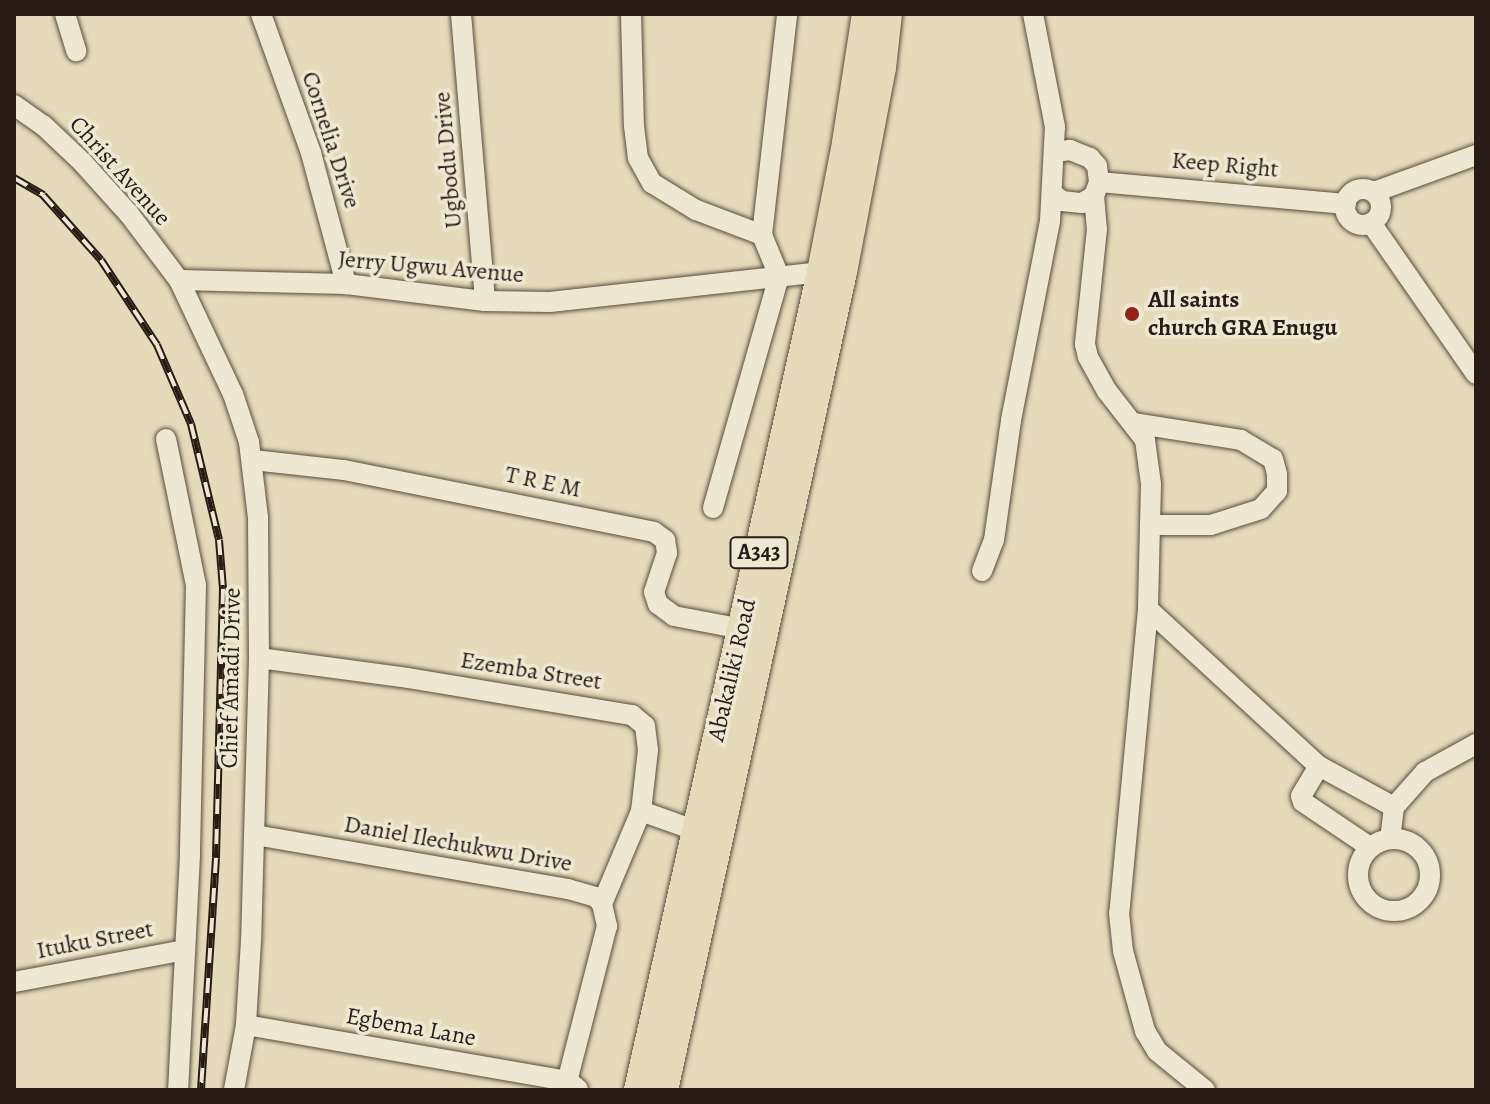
<!DOCTYPE html>
<style>
body{margin:0}
#map{position:relative;width:1490px;height:1104px;overflow:hidden;background:#e5dab9;font-family:Alegreya,serif}
div>[style]{position:absolute}
.roads{filter:drop-shadow(0 0 2px #584c3f) drop-shadow(0 0 2px #584c3f)}
.minor>*{height:20px;margin:-10px;padding:0 10px;transform-origin:10px;border-radius:10px;background:#eee7d2}
.minor>.ring{margin:-10px;padding:0;box-sizing:content-box;background:none;border:20px solid #eee7d2;border-radius:50%}
.highway>*{height:28px;margin:-14px;padding:0 14px;transform-origin:14px;border-radius:14px;background:#e5dab9}
.rail>*{height:8px;margin-top:-4px;transform-origin:0;background:repeating-linear-gradient(90deg,#eee7d2 0 15px,#291c16 0 30px);box-sizing:border-box;border-block:2px solid #291c16}
.dots>*{width:22px;height:22px;translate:-50% -50%;box-sizing:border-box;border:4px solid #eee7d2;border-radius:50%}
span{translate:-50% -50%;white-space:nowrap;text-align:center;line-height:1.15;-webkit-text-stroke:7px #eee7d2;paint-order:stroke}
.shield-label span{padding:2px 6px;background:#eee7d2;border:2px solid;border-radius:6px;-webkit-text-stroke-width:0}
.shield-label{font-size:22px;color:#291c16;font-weight:700}
.street-label{font-size:24px;color:#291c16}
.poi-label{font-size:24px;color:#291c16;font-weight:700}
.left{translate:0 -50%;text-align:left}
.frame{position:absolute;inset:0;border:16px solid #291c16;pointer-events:none}
</style>
<div id="map">
<div class="roads">
<div class="minor">
<i style="left:65px;top:14px;width:39px;rotate:73deg"></i>
<i style="left:261px;top:14px;width:148px;rotate:70.2deg"></i>
<i style="left:311px;top:153px;width:136px;rotate:75deg"></i>
<i style="left:461px;top:14px;width:288px;rotate:85.2deg"></i>
<i style="left:631px;top:14px;width:112px;rotate:88.5deg"></i>
<i style="left:634px;top:126px;width:32px;rotate:83deg"></i>
<i style="left:638px;top:158px;width:29px;rotate:61deg"></i>
<i style="left:652px;top:183px;width:52px;rotate:31.5deg"></i>
<i style="left:696px;top:210px;width:71px;rotate:20.7deg"></i>
<i style="left:14px;top:105px;width:35px;rotate:35deg"></i>
<i style="left:43px;top:125px;width:55px;rotate:43.5deg"></i>
<i style="left:83px;top:163px;width:69px;rotate:48deg"></i>
<i style="left:129px;top:214px;width:83px;rotate:52.9deg"></i>
<i style="left:179px;top:280px;width:126px;rotate:64.7deg"></i>
<i style="left:233px;top:394px;width:51px;rotate:71.6deg"></i>
<i style="left:249px;top:442px;width:76px;rotate:83.2deg"></i>
<i style="left:258px;top:517px;width:141px;rotate:89.6deg"></i>
<i style="left:259px;top:658px;width:282px;rotate:91.6deg"></i>
<i style="left:251px;top:940px;width:85px;rotate:93.4deg"></i>
<i style="left:246px;top:1025px;width:66px;rotate:100.5deg"></i>
<i style="left:1099px;top:182px;width:248px;rotate:5.1deg"></i>
<i class="ring" style="left:1345px;top:189px;width:16px;height:16px"></i>
<i style="left:1374px;top:192px;width:109px;rotate:-19.9deg"></i>
<i style="left:1053px;top:194px;width:11px;rotate:38deg"></i>
<i style="left:1062px;top:201px;width:20px;rotate:6deg"></i>
<i style="left:1082px;top:203px;width:14px;rotate:-30deg"></i>
<i style="left:1094px;top:196px;width:15px;rotate:-70deg"></i>
<i style="left:1099px;top:182px;width:16px;rotate:-97deg"></i>
<i style="left:1097px;top:166px;width:11px;rotate:-131deg"></i>
<i style="left:1090px;top:158px;width:22px;rotate:-158deg"></i>
<i style="left:1070px;top:150px;width:15px;rotate:172deg"></i>
<i style="left:1094px;top:196px;width:33px;rotate:85deg"></i>
<i style="left:1097px;top:229px;width:116px;rotate:96deg"></i>
<i style="left:1085px;top:344px;width:13px;rotate:77deg"></i>
<i style="left:1088px;top:357px;width:39px;rotate:61deg"></i>
<i style="left:1107px;top:391px;width:62px;rotate:52.2deg"></i>
<i style="left:1145px;top:440px;width:44px;rotate:82.2deg"></i>
<i style="left:1151px;top:484px;width:125px;rotate:91.4deg"></i>
<i style="left:1148px;top:609px;width:232px;rotate:42.6deg"></i>
<i style="left:1319px;top:766px;width:35px;rotate:121deg"></i>
<i style="left:1301px;top:796px;width:6px;rotate:72deg"></i>
<i style="left:1303px;top:802px;width:81px;rotate:33.9deg"></i>
<i style="left:1371px;top:223px;width:184px;rotate:55.2deg"></i>
<i style="left:179px;top:280px;width:167px;rotate:1.4deg"></i>
<i style="left:346px;top:284px;width:140px;rotate:7deg"></i>
<i style="left:485px;top:301px;width:65px;rotate:0.9deg"></i>
<i style="left:550px;top:302px;width:273px;rotate:-6.3deg"></i>
<i style="left:1133px;top:423px;width:109px;rotate:8.9deg"></i>
<i style="left:1241px;top:440px;width:37px;rotate:31deg"></i>
<i style="left:1273px;top:459px;width:16px;rotate:75deg"></i>
<i style="left:1277px;top:474px;width:17px;rotate:90deg"></i>
<i style="left:1277px;top:491px;width:24px;rotate:132deg"></i>
<i style="left:1261px;top:509px;width:52px;rotate:162.3deg"></i>
<i style="left:1211px;top:525px;width:61px;rotate:180deg"></i>
<i style="left:166px;top:439px;width:149px;rotate:78.4deg"></i>
<i style="left:196px;top:585px;width:270px;rotate:91.3deg"></i>
<i style="left:190px;top:855px;width:235px;rotate:92.9deg"></i>
<i style="left:253px;top:460px;width:92px;rotate:6.3deg"></i>
<i style="left:344px;top:470px;width:316px;rotate:11.3deg"></i>
<i style="left:654px;top:532px;width:14px;rotate:36deg"></i>
<i style="left:665px;top:540px;width:13px;rotate:81deg"></i>
<i style="left:667px;top:553px;width:41px;rotate:108.4deg"></i>
<i style="left:654px;top:592px;width:13px;rotate:72deg"></i>
<i style="left:658px;top:604px;width:20px;rotate:37deg"></i>
<i style="left:674px;top:616px;width:69px;rotate:10.8deg"></i>
<i style="left:713px;top:508px;width:241px;rotate:-74.1deg"></i>
<i style="left:779px;top:276px;width:44px;rotate:-112.5deg"></i>
<i style="left:762px;top:235px;width:222px;rotate:-83.5deg"></i>
<i style="left:982px;top:571px;width:33px;rotate:-69deg"></i>
<i style="left:994px;top:540px;width:121px;rotate:-81.9deg"></i>
<i style="left:1011px;top:420px;width:203px;rotate:-78.9deg"></i>
<i style="left:1050px;top:221px;width:94px;rotate:-87deg"></i>
<i style="left:1055px;top:127px;width:115px;rotate:-101deg"></i>
<i style="left:1148px;top:609px;width:305px;rotate:95.4deg"></i>
<i style="left:1119px;top:913px;width:38px;rotate:84deg"></i>
<i style="left:1123px;top:951px;width:83px;rotate:74.6deg"></i>
<i style="left:1145px;top:1031px;width:23px;rotate:59deg"></i>
<i style="left:1157px;top:1051px;width:62px;rotate:39.1deg"></i>
<i style="left:259px;top:658px;width:150px;rotate:7.6deg"></i>
<i style="left:408px;top:678px;width:227px;rotate:9.4deg"></i>
<i style="left:632px;top:715px;width:17px;rotate:40deg"></i>
<i style="left:645px;top:726px;width:24px;rotate:83deg"></i>
<i style="left:648px;top:750px;width:61px;rotate:96.5deg"></i>
<i style="left:641px;top:811px;width:59px;rotate:19.7deg"></i>
<i style="left:1319px;top:766px;width:85px;rotate:28.7deg"></i>
<i style="left:1394px;top:807px;width:31px;rotate:97deg"></i>
<i style="left:1394px;top:807px;width:47px;rotate:-48.5deg"></i>
<i style="left:1425px;top:772px;width:58px;rotate:-28.8deg"></i>
<i style="left:255px;top:835px;width:318px;rotate:9.8deg"></i>
<i style="left:568px;top:889px;width:29px;rotate:16deg"></i>
<i style="left:596px;top:897px;width:9px;rotate:49deg"></i>
<i style="left:602px;top:904px;width:23px;rotate:77deg"></i>
<i style="left:607px;top:926px;width:169px;rotate:104.4deg"></i>
<i class="ring" style="left:1358px;top:839px;width:52px;height:52px"></i>
<i style="left:602px;top:904px;width:101px;rotate:-67.2deg"></i>
<i style="left:14px;top:982px;width:174px;rotate:-10.6deg"></i>
<i style="left:246px;top:1025px;width:327px;rotate:9.9deg"></i>
<i style="left:568px;top:1081px;width:13px;rotate:39deg"></i>
</div>
<div class="highway">
<i style="left:638px;top:1090px;width:838px;rotate:-77.39deg"></i>
<i style="left:821px;top:272px;width:131px;rotate:-79deg"></i>
<i style="left:846px;top:143px;width:131px;rotate:-81.2deg"></i>
<i style="left:664px;top:1090px;width:837px;rotate:-77.66deg"></i>
<i style="left:843px;top:272px;width:208px;rotate:-79.2deg"></i>
<i style="left:882px;top:68px;width:54px;rotate:-83.7deg"></i>
</div>
</div>
<div class="rail">
<i style="left:14px;top:178px;width:34px;rotate:30deg"></i>
<i style="left:43px;top:195px;width:87px;rotate:48.3deg"></i>
<i style="left:101px;top:260px;width:102px;rotate:56.6deg"></i>
<i style="left:157px;top:345px;width:86px;rotate:66.7deg"></i>
<i style="left:191px;top:424px;width:119px;rotate:76.4deg"></i>
<i style="left:219px;top:540px;width:49px;rotate:85.3deg"></i>
<i style="left:223px;top:589px;width:269px;rotate:91.5deg"></i>
<i style="left:216px;top:858px;width:232px;rotate:93.7deg"></i>
</div>
<div class="dots">
<i style="left:1132px;top:314px;background:#8f2418"></i>
</div>
<div class="shield-label">
<span style="left:759px;top:553px">A343</span>
</div>
<div class="street-label">
<span style="left:331px;top:140px;rotate:72deg">Cornelia Drive</span>
<span style="left:448px;top:160px;rotate:-95deg">Ugbodu Drive</span>
<span style="left:1225px;top:165px;rotate:5deg">Keep Right</span>
<span style="left:120px;top:171px;rotate:48deg">Christ Avenue</span>
<span style="left:431px;top:267px;rotate:5deg">Jerry Ugwu Avenue</span>
<span style="left:543px;top:482px;rotate:12deg">T R E M</span>
<span style="left:732px;top:670px;rotate:-77deg">Abakaliki Road</span>
<span style="left:531px;top:671px;rotate:9deg">Ezemba Street</span>
<span style="left:231px;top:678px;rotate:-89deg">Chief Amadi Drive</span>
<span style="left:458px;top:844px;rotate:10deg">Daniel Ilechukwu Drive</span>
<span style="left:95px;top:940px;rotate:-11deg">Ituku Street</span>
<span style="left:411px;top:1027px;rotate:10deg">Egbema Lane</span>
</div>
<div class="poi-label">
<span class="left" style="left:1148px;top:314px">All saints<br>church GRA Enugu</span>
</div>
<div class="frame"></div>
</div>
